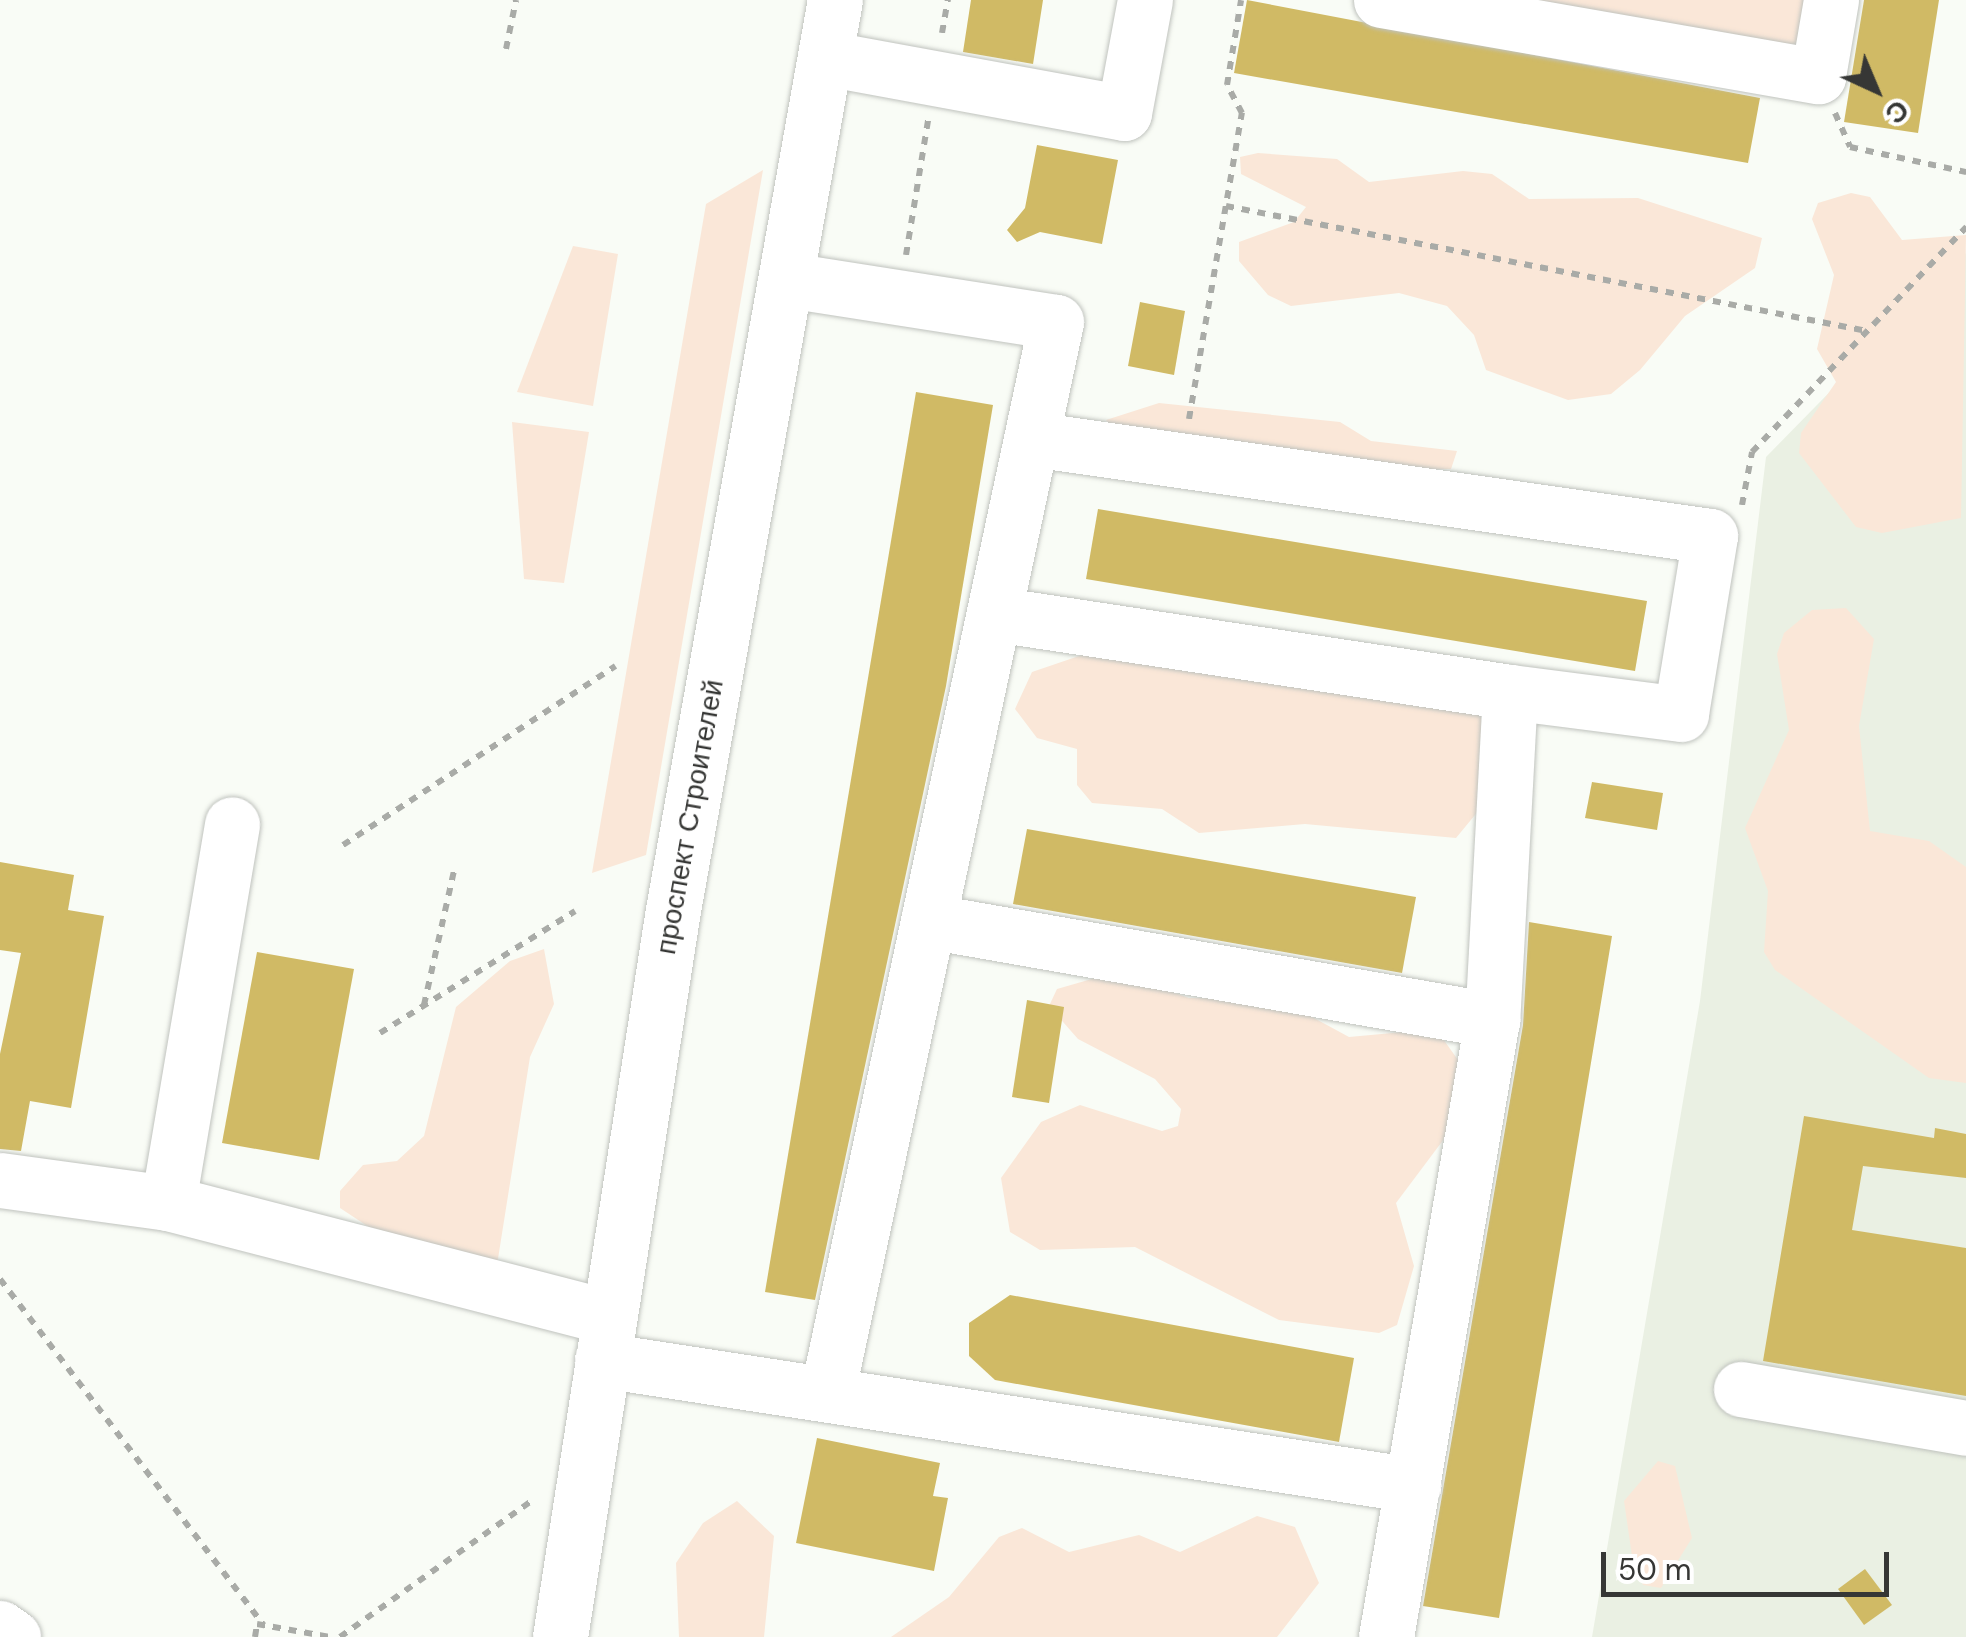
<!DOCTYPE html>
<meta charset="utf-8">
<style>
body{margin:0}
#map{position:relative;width:1966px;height:1637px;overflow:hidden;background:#f9fcf6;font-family:"DM Sans",sans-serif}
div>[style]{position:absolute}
.built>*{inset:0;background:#eaf0e3}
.green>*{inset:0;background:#fae7d8}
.building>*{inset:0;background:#d0ba65}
.path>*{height:6px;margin-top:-3px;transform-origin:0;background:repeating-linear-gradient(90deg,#a9aba7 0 8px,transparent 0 16px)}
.roads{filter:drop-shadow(0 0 2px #c0c3be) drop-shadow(0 0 2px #c0c3be)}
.minor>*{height:55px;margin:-27.5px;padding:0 27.5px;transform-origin:27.5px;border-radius:27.5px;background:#fff}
span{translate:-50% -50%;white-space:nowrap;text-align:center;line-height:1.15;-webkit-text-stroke:9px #fff;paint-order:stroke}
.street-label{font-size:28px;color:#363735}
.north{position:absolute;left:1826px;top:40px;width:100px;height:100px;-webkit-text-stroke:8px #fff;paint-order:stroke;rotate:136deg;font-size:28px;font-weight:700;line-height:40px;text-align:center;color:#363735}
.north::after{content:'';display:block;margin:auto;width:35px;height:45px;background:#363735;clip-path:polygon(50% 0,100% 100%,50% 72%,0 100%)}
.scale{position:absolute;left:1601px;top:1552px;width:288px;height:45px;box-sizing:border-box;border:5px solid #363735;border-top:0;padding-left:12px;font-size:30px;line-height:35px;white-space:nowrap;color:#363735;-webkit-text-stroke:8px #fff;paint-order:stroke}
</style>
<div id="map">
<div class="built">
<i style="clip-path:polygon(1966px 253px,1966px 1637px,1592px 1637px,1700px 1001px,1766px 457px)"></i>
</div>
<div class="green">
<i style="clip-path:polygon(1485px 0,1810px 0,1799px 56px)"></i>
<i style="clip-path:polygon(1258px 153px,1337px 159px,1369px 182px,1463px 171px,1492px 174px,1529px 199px,1638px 198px,1762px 238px,1755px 268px,1685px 316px,1640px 370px,1611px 394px,1568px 400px,1486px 370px,1474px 335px,1447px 306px,1399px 293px,1291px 306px,1268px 295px,1239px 261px,1239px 242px,1294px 222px,1306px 207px,1241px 174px,1240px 157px)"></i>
<i style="clip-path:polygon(763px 170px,646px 855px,592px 873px,706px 204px)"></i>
<i style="clip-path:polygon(1851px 193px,1870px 197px,1902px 240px,1966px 235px,1961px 518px,1882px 533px,1856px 527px,1799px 453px,1801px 433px,1836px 382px,1817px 349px,1834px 275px,1812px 219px,1818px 203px)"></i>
<i style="clip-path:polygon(573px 246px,618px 254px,593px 406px,517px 392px)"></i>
<i style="clip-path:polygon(1159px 403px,1340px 422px,1371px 441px,1457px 451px,1451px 469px,1239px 470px,1122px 438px,1106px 420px)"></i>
<i style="clip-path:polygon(512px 422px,589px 432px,564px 583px,524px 579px)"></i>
<i style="clip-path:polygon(1846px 608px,1874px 639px,1859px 726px,1870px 831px,1929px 841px,1966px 867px,1966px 1083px,1929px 1078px,1775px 970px,1764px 952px,1768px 891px,1745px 828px,1789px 730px,1777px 654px,1784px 633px,1812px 610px)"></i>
<i style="clip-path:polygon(1123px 641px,1483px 705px,1489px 798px,1456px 838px,1305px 824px,1199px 833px,1162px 809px,1092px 803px,1077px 785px,1077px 749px,1037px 738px,1015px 709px,1032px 672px)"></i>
<i style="clip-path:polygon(544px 949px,554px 1004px,530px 1057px,497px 1265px,402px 1249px,340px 1208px,340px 1191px,363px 1165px,397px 1161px,424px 1136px,456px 1007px,510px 961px)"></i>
<i style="clip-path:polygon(1116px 972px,1189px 998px,1279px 999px,1349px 1037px,1436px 1029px,1480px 1091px,1396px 1203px,1414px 1266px,1397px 1325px,1379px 1333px,1279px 1320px,1135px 1247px,1040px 1250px,1010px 1232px,1001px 1178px,1041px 1122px,1080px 1105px,1162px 1131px,1178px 1126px,1181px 1109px,1155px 1079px,1078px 1039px,1049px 1006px,1057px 989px)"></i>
<i style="clip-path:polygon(1658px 1461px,1675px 1466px,1692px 1538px,1661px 1588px,1643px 1585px,1633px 1563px,1624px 1501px)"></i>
<i style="clip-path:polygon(737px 1501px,774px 1536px,764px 1637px,679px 1637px,676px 1563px,703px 1523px)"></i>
<i style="clip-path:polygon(1257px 1516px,1295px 1527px,1319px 1583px,1277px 1637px,891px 1637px,949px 1597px,999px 1537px,1022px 1528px,1069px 1552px,1139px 1535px,1180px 1552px)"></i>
</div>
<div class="building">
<i style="clip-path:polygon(971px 0,1043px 0,1033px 64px,963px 52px)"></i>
<i style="clip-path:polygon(1247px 0,1760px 98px,1748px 163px,1234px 73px)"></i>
<i style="clip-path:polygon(1864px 0,1939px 0,1918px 133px,1844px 122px)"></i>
<i style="clip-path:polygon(1037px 145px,1118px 160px,1102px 244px,1040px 232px,1017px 242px,1007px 230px,1025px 208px)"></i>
<i style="clip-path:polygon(1140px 302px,1185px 311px,1174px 375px,1128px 366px)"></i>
<i style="clip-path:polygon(916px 392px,993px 405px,946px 686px,815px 1300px,765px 1292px)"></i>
<i style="clip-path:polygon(1098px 509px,1647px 601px,1635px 671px,1086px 579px)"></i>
<i style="clip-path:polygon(1592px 782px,1663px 793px,1657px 830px,1585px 818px)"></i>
<i style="clip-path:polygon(1027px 829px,1416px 897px,1402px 973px,1013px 904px)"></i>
<i style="clip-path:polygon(0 862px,74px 875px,68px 910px,104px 916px,71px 1108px,30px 1101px,21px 1151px,0 1149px,0 1054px,21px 953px,0 950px)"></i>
<i style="clip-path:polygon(1529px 922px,1612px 936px,1499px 1618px,1423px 1606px,1523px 1025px)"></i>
<i style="clip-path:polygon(257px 952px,354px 969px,319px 1160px,222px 1143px)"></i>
<i style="clip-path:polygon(1027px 1000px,1064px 1007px,1049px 1103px,1012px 1097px)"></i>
<i style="clip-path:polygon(1804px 1116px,1934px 1138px,1935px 1128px,1966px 1134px,1966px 1178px,1863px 1166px,1852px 1230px,1966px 1248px,1966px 1396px,1763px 1361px)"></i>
<i style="clip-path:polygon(1010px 1295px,1354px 1358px,1339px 1442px,995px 1380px,969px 1356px,969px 1323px)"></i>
<i style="clip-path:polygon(817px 1438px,940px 1463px,933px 1496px,948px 1498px,934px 1571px,796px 1543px)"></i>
<i style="clip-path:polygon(1865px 1569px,1892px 1605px,1864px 1625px,1838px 1589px)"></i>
</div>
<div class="path">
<i style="left:942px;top:33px;width:34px;rotate:-80deg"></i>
<i style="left:506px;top:49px;width:50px;rotate:-78.5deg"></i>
<i style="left:1835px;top:113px;width:37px;rotate:66deg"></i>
<i style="left:1850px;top:147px;width:119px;rotate:12.2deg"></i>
<i style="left:1226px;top:206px;width:653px;rotate:11.03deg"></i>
<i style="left:906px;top:255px;width:137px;rotate:-80.7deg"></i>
<i style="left:1189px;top:419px;width:311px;rotate:-80.2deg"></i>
<i style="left:1242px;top:113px;width:32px;rotate:-118deg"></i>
<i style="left:1227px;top:85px;width:86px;rotate:-80.6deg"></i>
<i style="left:1742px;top:505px;width:54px;rotate:-79.3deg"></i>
<i style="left:1752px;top:452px;width:311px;rotate:-46.4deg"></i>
<i style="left:343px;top:845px;width:326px;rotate:-33.3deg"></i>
<i style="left:424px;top:1005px;width:142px;rotate:-77.4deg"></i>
<i style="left:380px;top:1033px;width:230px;rotate:-32deg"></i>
<i style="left:0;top:1279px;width:435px;rotate:52.7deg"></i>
<i style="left:255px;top:1637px;width:13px;rotate:-81deg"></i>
<i style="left:257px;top:1624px;width:74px;rotate:10.1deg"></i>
<i style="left:340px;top:1637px;width:238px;rotate:-35.4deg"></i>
</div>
<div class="roads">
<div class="minor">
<i style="left:1381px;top:0;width:444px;rotate:9.9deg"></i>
<i style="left:1818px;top:76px;width:77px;rotate:-80.3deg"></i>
<i style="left:825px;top:58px;width:304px;rotate:10.4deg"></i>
<i style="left:1124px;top:113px;width:115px;rotate:-79.5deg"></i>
<i style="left:788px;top:280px;width:271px;rotate:8.9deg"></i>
<i style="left:1056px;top:322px;width:1096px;rotate:102.06deg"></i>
<i style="left:1032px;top:439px;width:685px;rotate:8.14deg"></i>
<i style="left:1710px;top:536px;width:180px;rotate:99.3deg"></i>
<i style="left:1681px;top:714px;width:172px;rotate:-172.7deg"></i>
<i style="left:1510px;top:692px;width:328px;rotate:93.1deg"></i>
<i style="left:1492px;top:1020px;width:626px;rotate:99.75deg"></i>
<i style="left:995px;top:614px;width:521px;rotate:8.61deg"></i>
<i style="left:928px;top:921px;width:573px;rotate:9.96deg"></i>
<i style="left:0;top:1180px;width:170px;rotate:7.8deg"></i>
<i style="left:168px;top:1203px;width:455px;rotate:14.5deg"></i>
<i style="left:168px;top:1203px;width:384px;rotate:-80.4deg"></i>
<i style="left:602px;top:1360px;width:821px;rotate:8.76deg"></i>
<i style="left:1741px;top:1389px;width:228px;rotate:9.8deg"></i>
<i style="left:0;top:1628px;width:16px;rotate:35deg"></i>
<i style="left:560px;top:1637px;width:736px;rotate:-81.17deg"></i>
<i style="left:673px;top:910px;width:924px;rotate:-79.91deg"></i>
</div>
</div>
<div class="street-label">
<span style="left:690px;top:817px;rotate:-80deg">проспект Строителей</span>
</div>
<div class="north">С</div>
<div class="scale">50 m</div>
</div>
